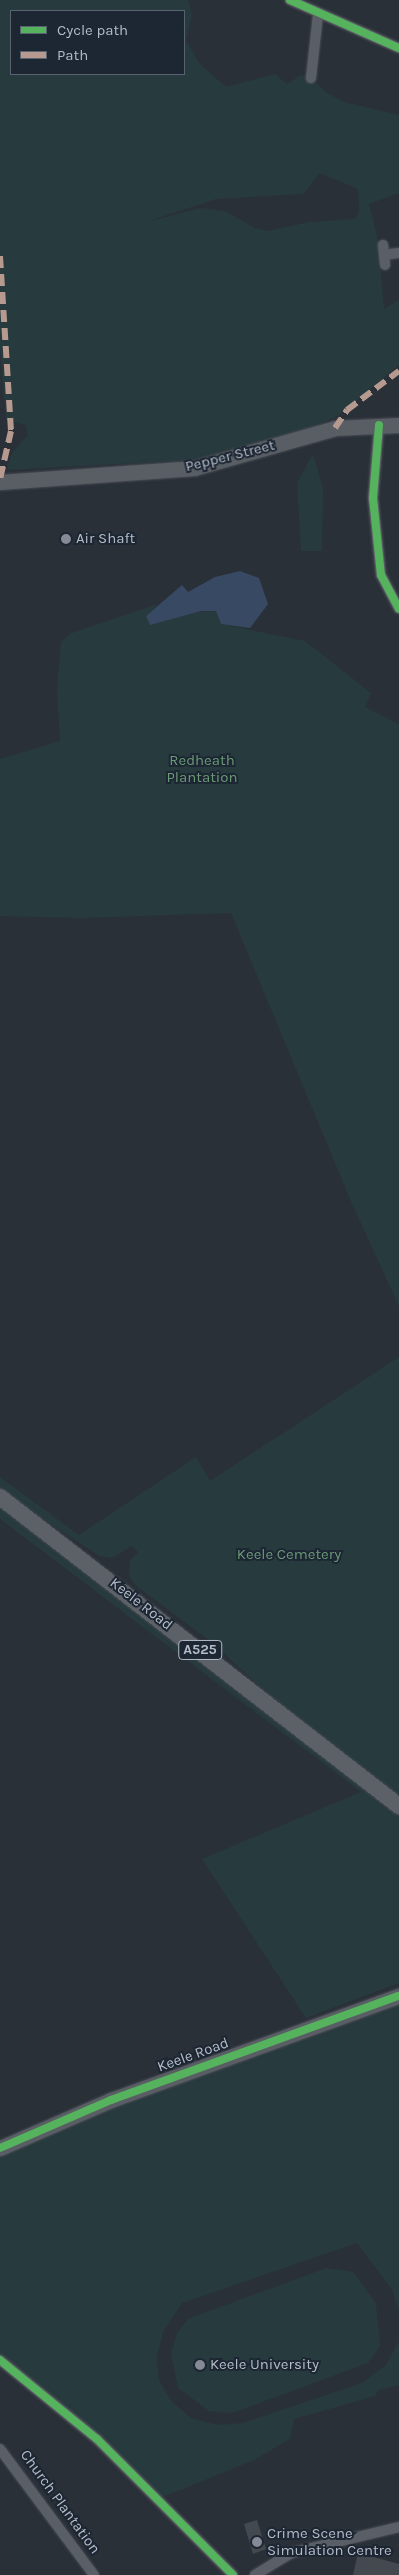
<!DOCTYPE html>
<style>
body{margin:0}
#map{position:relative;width:399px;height:2575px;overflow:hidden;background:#2a3038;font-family:Karla,sans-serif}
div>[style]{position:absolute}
.green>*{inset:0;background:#273a3e}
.water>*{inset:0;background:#384963}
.building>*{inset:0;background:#444950}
.roads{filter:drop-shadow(0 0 1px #484c53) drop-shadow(0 0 1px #484c53)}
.street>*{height:10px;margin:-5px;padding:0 5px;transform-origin:5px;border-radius:5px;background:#5a5e66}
.secondary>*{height:15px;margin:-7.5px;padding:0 7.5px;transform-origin:7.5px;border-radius:7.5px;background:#595d64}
.primary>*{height:16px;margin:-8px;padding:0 8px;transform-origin:8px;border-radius:8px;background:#5c6168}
.quiet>*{height:6px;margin-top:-3px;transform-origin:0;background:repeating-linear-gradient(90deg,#b69a8f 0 12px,transparent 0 18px)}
.cycleway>*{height:8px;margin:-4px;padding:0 4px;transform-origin:4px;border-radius:4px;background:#56b35d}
.dots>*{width:14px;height:14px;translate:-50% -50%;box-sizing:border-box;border:2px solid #1d2633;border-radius:50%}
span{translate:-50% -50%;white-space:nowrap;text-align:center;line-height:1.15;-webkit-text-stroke:4px #1d2633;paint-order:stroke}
.shield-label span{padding:1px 4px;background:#1d2633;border:1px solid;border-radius:4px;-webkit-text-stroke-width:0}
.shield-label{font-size:14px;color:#b4bcc9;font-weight:700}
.street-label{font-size:15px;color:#b4bcc9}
.poi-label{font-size:15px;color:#b4bcc9}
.left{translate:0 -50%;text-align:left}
.park-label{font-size:15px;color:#6b9a76}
.legend{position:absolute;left:10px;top:10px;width:175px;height:65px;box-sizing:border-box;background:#1d2633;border:1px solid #59626f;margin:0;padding:6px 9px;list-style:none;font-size:15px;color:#b4bcc9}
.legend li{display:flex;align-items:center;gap:10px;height:25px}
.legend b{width:25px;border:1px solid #59626f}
</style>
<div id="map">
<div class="green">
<i style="clip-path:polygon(evenodd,0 0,188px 0,192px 15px,186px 40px,199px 63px,226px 87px,275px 74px,287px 84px,301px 75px,311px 78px,327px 93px,344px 102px,399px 115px,399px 193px,369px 204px,378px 240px,384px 309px,399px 300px,399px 365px,339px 415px,312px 428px,193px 460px,7px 470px,12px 453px,28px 435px,26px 425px,6px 420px,0 348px,0 0,11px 11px,184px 11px,184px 74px,11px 74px,11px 11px,0 0,320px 173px,358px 189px,359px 212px,355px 219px,309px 222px,268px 231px,255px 228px,225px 211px,201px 208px,146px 222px,216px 199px,303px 194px,320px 173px)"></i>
<i style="clip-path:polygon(313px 454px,323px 488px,322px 551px,301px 551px,297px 483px)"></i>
<i style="clip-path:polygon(158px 604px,146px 616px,216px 611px,221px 624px,305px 641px,371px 693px,365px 707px,399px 724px,399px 1306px,353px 1206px,231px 913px,81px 918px,0 916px,0 759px,60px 741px,57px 689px,61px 642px,72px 633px)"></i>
<i style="clip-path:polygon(399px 1357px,399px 1799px,274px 1699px,210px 1641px,135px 1585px,129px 1575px,130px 1561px,138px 1552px,132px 1546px,112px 1558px,99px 1556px,0 1490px,0 1477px,79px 1535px,196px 1457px,210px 1481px)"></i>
<i style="clip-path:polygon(0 1503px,399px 1815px,399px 1983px,306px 2018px,202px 1859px,361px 1792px,0 1519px)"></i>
<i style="clip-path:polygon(399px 2005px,399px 2310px,392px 2289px,357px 2243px,182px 2303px,163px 2332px,157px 2357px,159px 2380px,172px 2402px,191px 2418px,217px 2425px,243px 2423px,362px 2383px,386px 2365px,399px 2341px,399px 2385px,379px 2390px,375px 2396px,294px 2419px,290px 2439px,254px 2460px,163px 2497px,111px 2446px,0 2354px,0 2154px,66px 2125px)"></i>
<i style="clip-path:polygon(326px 2268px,353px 2272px,376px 2303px,380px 2346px,368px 2363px,232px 2413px,209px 2411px,178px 2388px,171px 2354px,177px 2333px,188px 2319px)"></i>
</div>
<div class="water">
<i style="clip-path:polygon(240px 571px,259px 578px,268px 604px,250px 628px,221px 624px,216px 611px,201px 611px,150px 625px,146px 616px,182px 585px,188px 592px,215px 577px)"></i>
</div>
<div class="building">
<i style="clip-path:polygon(257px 2520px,266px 2549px,253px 2554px,244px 2524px)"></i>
<i style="clip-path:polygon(358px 2553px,399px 2564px,399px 2575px,353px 2575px)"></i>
</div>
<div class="roads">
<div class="street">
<i style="left:290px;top:0;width:119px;rotate:23.8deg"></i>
<i style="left:311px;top:78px;width:63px;rotate:-83.7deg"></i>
<i style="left:383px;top:245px;width:20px;rotate:84deg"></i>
<i style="left:384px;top:255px;width:15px;rotate:-8deg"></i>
<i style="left:379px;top:425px;width:73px;rotate:94.7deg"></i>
<i style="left:373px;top:498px;width:77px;rotate:84.1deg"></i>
<i style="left:381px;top:575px;width:38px;rotate:62deg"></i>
<i style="left:0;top:2360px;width:125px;rotate:39.2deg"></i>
<i style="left:97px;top:2439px;width:192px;rotate:45deg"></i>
<i style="left:0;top:2449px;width:157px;rotate:53.3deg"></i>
<i style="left:255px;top:2575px;width:42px;rotate:-31.4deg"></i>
<i style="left:291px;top:2553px;width:111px;rotate:-13.5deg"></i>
</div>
<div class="secondary">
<i style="left:0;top:482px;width:195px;rotate:-4.1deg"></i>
<i style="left:194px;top:468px;width:147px;rotate:-15.8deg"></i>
<i style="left:335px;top:428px;width:64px;rotate:-2.7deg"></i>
<i style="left:0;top:2148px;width:121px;rotate:-23.4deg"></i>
<i style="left:111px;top:2100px;width:306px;rotate:-19.9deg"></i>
</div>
<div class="primary">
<i style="left:0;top:1497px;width:505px;rotate:37.76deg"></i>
</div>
</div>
<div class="quiet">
<i style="left:0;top:256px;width:175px;rotate:86.4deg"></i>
<i style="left:11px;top:431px;width:49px;rotate:102.9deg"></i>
<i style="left:335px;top:428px;width:22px;rotate:-56deg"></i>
<i style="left:347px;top:410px;width:65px;rotate:-36.9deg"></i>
</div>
<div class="cycleway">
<i style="left:290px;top:0;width:119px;rotate:23.8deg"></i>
<i style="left:379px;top:425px;width:73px;rotate:94.7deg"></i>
<i style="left:373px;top:498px;width:77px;rotate:84.1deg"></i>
<i style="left:381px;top:575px;width:38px;rotate:62deg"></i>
<i style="left:0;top:2148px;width:121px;rotate:-23.4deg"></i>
<i style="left:111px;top:2100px;width:306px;rotate:-19.9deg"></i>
<i style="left:0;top:2360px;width:125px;rotate:39.2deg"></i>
<i style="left:97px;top:2439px;width:192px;rotate:45deg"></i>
</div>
<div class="dots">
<i style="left:66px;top:539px;background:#848b96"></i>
<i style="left:200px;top:2365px;background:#848b96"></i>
<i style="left:257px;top:2542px;background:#848b96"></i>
</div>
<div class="shield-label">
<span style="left:200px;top:1650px">A525</span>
</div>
<div class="street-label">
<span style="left:230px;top:456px;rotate:-14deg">Pepper Street</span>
<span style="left:141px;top:1604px;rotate:38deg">Keele Road</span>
<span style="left:193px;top:2055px;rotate:-20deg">Keele Road</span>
<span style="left:60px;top:2502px;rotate:54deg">Church Plantation</span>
</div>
<div class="poi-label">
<span class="left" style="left:76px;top:539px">Air Shaft</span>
<span class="left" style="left:210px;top:2365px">Keele University</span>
<span class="left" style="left:267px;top:2542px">Crime Scene<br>Simulation Centre</span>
</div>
<div class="park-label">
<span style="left:202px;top:769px">Redheath<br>Plantation</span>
<span style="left:289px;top:1555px">Keele Cemetery</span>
</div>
<ul class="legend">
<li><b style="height:6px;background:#56b35d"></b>Cycle path</li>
<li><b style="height:6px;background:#b69a8f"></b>Path</li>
</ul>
</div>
